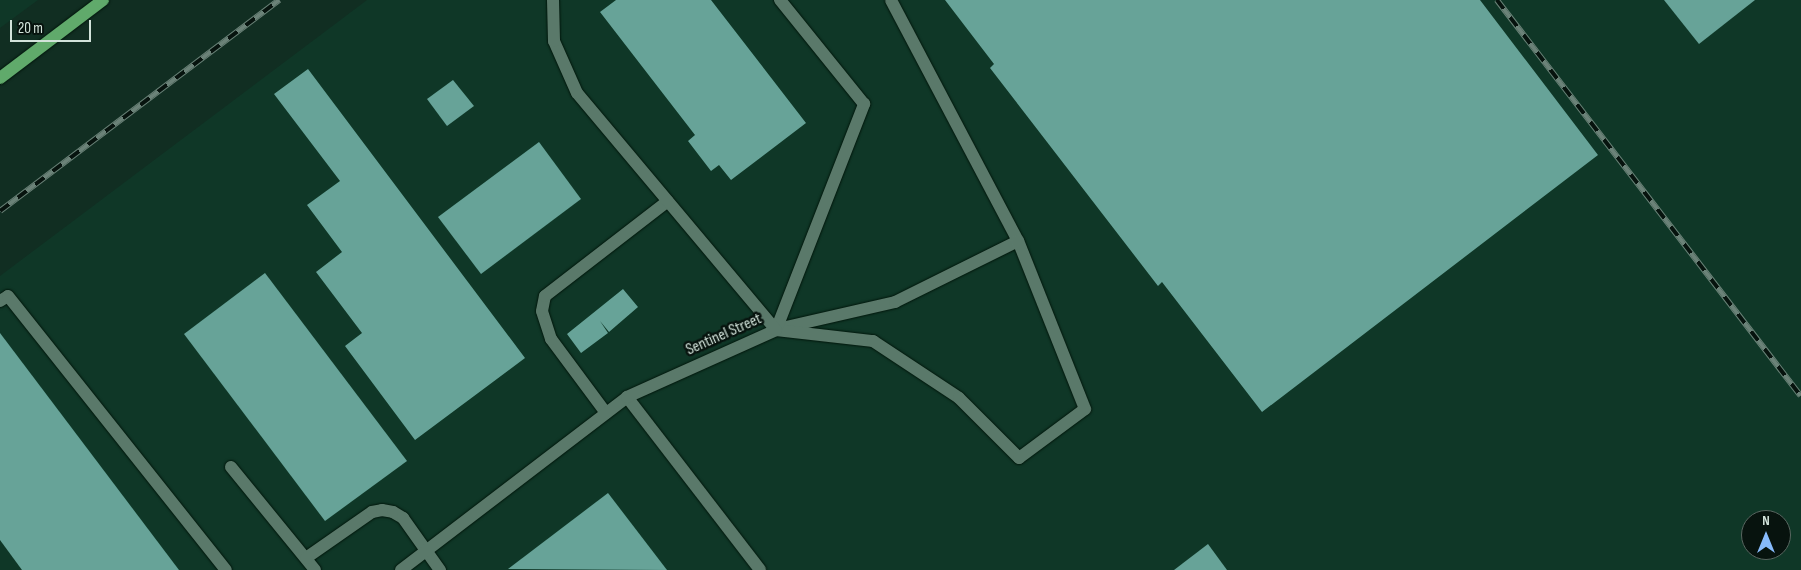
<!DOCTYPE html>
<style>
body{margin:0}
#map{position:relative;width:1801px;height:570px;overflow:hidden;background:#112e22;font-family:"Sofia Sans Condensed",sans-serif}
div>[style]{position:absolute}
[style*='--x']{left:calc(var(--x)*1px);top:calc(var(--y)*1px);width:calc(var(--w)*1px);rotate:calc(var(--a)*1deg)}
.built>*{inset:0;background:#0f3727}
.building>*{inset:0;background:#67a398}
.roads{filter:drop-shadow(0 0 1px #00160b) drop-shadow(0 0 1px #00160b)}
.minor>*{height:12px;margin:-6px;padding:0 6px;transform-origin:6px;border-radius:6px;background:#5a796a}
.major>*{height:12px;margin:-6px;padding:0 6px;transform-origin:6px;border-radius:6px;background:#60aa6b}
.rail>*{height:5.5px;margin-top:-2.75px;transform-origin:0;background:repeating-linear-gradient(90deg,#07130e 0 11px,#6b8278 0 22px);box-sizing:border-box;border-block:1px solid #6b8278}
span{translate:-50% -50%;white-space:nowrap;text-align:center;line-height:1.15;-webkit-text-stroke:5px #07130e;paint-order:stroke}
.street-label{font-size:16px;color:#d2e3da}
.north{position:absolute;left:1741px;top:510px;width:50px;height:50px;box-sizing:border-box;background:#07130e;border:1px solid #586660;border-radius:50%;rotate:0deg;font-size:14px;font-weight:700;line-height:20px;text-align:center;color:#d2e3da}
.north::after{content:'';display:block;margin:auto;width:18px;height:22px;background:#87bbfb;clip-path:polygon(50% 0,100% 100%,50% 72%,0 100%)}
.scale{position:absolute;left:10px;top:20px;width:81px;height:22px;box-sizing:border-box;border:2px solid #d2e3da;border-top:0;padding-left:6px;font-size:15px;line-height:18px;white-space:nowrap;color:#d2e3da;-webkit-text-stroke:4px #07130e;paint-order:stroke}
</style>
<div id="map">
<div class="built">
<div style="clip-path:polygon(0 0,38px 0,0 28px)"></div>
<div style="clip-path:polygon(evenodd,367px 0,1801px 0,1801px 570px,0 570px,0 276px,367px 0,1751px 520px,1781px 520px,1781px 550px,1751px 550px,1751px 520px)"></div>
</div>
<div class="building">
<div style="clip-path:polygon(616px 0,711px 0,806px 123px,731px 180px,719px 165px,711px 171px,688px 141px,695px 135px,600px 12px)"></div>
<div style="clip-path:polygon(945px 0,1480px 0,1598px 155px,1262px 412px,1162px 282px,1158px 286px,990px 68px,994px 64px)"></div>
<div style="clip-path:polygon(1664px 0,1755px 0,1699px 44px)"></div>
<div style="clip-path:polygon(308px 69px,525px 358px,415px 440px,345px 346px,362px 333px,316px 272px,342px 252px,307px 205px,340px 181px,274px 94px)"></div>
<div style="clip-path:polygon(453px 80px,474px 106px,447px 126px,427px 99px)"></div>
<div style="clip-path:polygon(539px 142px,581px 199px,481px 274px,438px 217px)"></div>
<div style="clip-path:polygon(265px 273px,407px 461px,325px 521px,184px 334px)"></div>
<div style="clip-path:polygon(623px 289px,638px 307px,609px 332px,600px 321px,608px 333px,581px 353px,567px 334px)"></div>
<div style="clip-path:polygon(0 333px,179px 570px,22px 570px,0 540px)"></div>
<div style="clip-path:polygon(608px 493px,667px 570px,508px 569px)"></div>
<div style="clip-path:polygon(1208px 544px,1227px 570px,1174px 570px)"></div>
</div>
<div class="roads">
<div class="minor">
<div style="--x:0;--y:301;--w:9;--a:-32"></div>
<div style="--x:8;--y:296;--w:350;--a:51.5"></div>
<div style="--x:786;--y:327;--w:112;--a:-12.9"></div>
<div style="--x:895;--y:302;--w:137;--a:-26.4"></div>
<div style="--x:1018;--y:241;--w:272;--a:-117.8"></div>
<div style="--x:776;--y:330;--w:98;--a:6.5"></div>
<div style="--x:873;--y:341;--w:103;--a:33.5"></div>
<div style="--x:959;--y:398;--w:85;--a:45"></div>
<div style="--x:1019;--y:458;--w:82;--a:-36.6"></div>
<div style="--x:1085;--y:409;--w:181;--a:-111.7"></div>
<div style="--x:776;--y:330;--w:243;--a:-68.7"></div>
<div style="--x:864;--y:104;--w:134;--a:-128.9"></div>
<div style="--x:627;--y:397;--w:218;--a:52.4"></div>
<div style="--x:606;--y:413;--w:92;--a:-126.6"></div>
<div style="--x:551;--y:339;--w:29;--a:-108"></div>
<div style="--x:542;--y:311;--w:15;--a:-79"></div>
<div style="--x:545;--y:296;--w:155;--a:-37.7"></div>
<div style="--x:231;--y:467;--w:133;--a:50.8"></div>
<div style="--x:306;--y:558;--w:80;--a:-34.9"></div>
<div style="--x:372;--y:512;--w:10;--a:-11"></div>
<div style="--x:382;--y:510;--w:11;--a:10"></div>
<div style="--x:393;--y:512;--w:12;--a:31"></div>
<div style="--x:403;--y:518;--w:64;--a:54.6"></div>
<div style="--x:401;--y:570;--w:285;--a:-37.4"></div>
<div style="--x:627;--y:397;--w:163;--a:-24.2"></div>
<div style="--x:776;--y:330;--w:309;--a:-130"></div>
<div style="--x:577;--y:93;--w:57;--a:-113.9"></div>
<div style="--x:554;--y:41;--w:41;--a:-91.4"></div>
</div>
<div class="major">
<div style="--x:0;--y:78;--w:129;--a:-37.1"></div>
</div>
</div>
<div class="rail">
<div style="--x:1497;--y:0;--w:499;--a:52.5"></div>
<div style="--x:0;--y:211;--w:350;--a:-37.1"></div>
</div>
<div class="street-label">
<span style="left:724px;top:335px;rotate:-24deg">Sentinel Street</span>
</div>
<div class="north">N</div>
<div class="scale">20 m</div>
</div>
